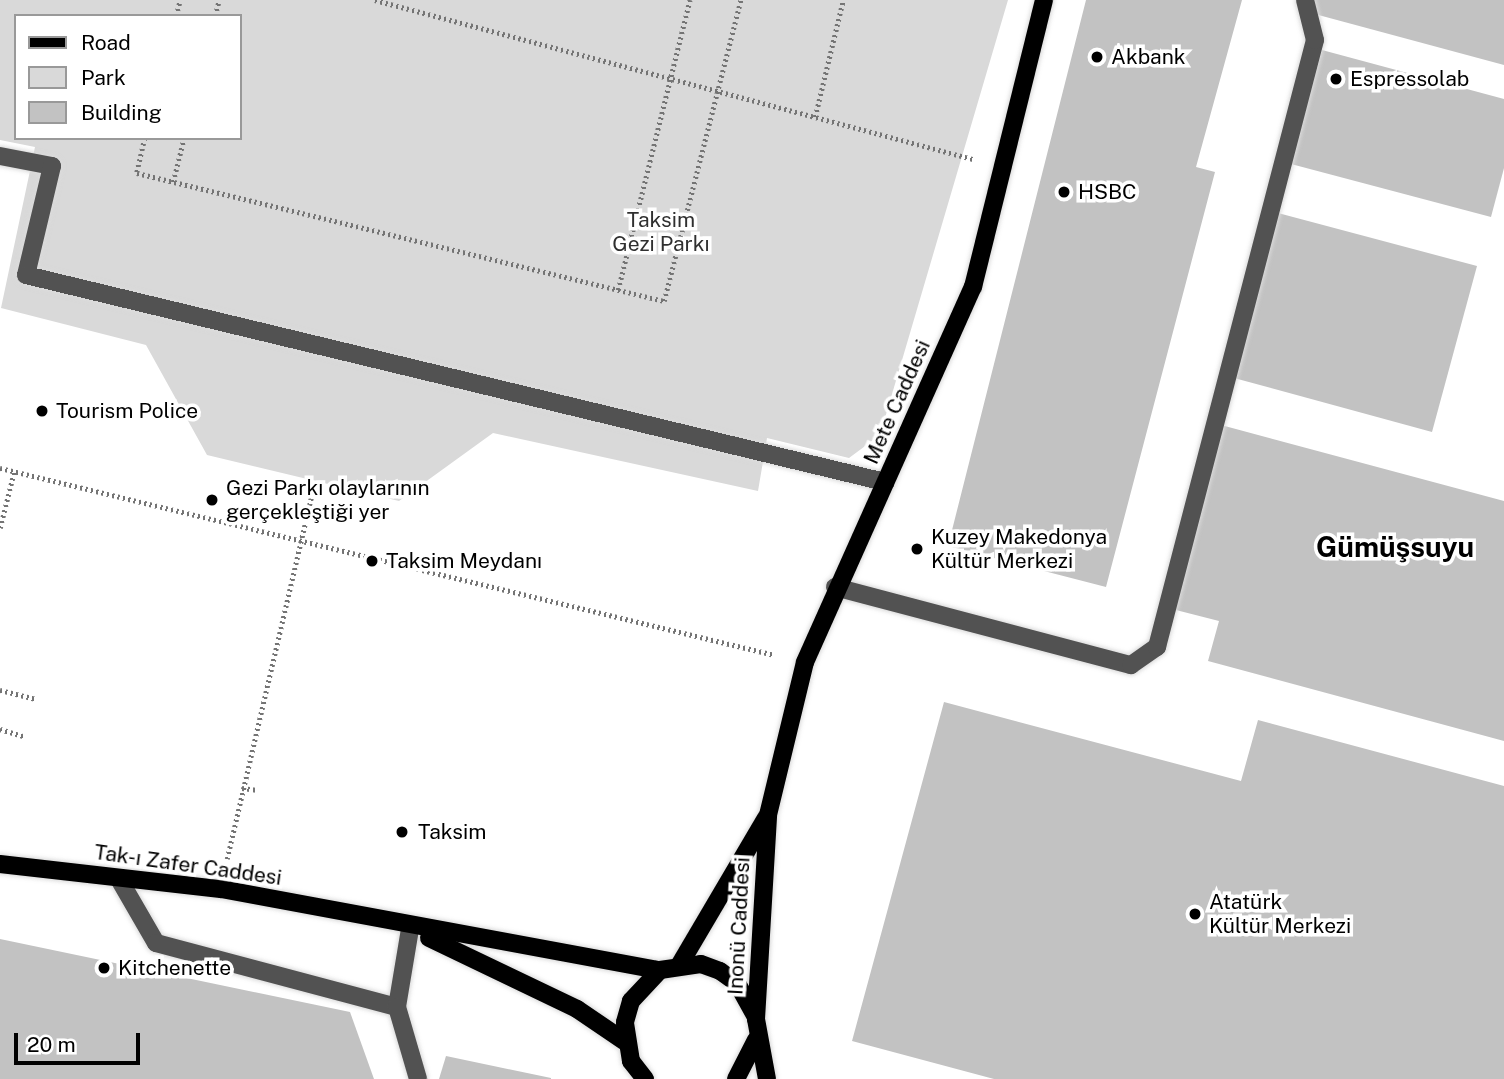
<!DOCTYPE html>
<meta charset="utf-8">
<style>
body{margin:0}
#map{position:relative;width:1504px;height:1079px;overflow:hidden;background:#fff;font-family:"Public Sans",sans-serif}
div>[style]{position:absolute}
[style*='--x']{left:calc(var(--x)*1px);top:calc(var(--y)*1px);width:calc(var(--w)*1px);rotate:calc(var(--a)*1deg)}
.green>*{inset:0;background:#d9d9d9}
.building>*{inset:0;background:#c2c2c2}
.path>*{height:4.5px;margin-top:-2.25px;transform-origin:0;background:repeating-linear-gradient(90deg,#747474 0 2px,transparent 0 5.5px)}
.roads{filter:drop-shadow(0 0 2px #dbdbdb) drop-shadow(0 0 2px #dbdbdb)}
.minor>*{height:18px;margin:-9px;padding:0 9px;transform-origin:9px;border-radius:9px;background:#525252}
.major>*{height:18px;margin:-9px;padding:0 9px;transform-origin:9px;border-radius:9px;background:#000}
.dots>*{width:19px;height:19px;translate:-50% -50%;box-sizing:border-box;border:4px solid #fff;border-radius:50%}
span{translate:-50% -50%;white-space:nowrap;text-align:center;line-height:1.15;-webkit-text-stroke:7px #fff;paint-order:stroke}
.poi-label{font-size:21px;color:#000}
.left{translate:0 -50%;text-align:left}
.park-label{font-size:21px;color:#303030}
.street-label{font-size:21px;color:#000}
.district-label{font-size:28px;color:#000;font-weight:700}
.legend{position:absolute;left:14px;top:14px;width:228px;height:126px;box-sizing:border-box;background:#fff;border:2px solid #999;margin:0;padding:9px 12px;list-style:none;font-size:21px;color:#000}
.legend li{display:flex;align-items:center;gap:14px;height:35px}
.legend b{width:35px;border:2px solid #999}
.scale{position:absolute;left:14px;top:1033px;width:126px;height:32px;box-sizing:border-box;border:4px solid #000;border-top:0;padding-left:9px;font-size:21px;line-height:24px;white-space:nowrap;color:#000;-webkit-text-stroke:5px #fff;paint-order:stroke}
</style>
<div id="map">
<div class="green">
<div style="clip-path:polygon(evenodd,0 0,1008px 0,880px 435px,849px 458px,767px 438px,758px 491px,493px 433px,399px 501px,207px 455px,146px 345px,1px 308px,35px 147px,0 140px,0 0,16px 16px,240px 16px,240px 138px,16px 138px,16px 16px)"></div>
</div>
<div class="building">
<div style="clip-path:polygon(1086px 0,1242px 0,1196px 167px,1215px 172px,1106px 587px,948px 546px)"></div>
<div style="clip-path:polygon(1315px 0,1504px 0,1504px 65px,1311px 13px)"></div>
<div style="clip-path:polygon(1322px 50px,1504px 99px,1504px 168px,1491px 217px,1291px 164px)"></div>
<div style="clip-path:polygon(1278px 213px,1477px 266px,1432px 432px,1234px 378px)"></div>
<div style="clip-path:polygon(1221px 425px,1504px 501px,1504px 741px,1208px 661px,1219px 621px,1172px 609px)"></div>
<div style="clip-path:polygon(944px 702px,1241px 781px,1258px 720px,1504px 786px,1504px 1079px,994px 1079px,852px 1041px)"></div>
<div style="clip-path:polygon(0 939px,350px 1012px,374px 1079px,0 1079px)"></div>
<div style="clip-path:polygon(446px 1056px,551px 1078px,551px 1079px,439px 1079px)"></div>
</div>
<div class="path">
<div style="--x:375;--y:0;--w:619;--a:14.89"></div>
<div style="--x:176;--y:16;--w:16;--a:-76"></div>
<div style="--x:215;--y:16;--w:16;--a:-76"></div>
<div style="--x:815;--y:117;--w:120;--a:-76.5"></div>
<div style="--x:145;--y:138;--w:36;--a:103"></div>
<div style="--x:137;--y:173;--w:542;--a:13.65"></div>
<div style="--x:664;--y:301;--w:311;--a:-75.7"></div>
<div style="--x:173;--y:182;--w:45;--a:-76"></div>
<div style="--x:618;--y:290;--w:299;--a:-76.1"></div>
<div style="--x:0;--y:468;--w:797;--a:13.57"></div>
<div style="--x:0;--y:528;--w:58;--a:-76"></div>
<div style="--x:0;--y:690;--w:36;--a:14"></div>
<div style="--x:0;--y:729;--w:27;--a:17"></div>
<div style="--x:242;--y:788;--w:16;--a:7"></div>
<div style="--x:227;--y:859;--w:387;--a:-76.9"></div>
</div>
<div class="roads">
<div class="minor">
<div style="--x:0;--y:156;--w:53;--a:10.9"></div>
<div style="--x:52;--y:166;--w:112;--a:103.4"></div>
<div style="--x:26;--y:275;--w:884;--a:13.55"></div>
<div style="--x:835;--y:587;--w:306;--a:14.8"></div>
<div style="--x:1131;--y:665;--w:32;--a:-35"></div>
<div style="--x:1157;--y:647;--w:627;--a:-75.41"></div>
<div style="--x:1315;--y:40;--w:41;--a:-104"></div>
<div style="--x:119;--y:879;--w:74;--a:60"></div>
<div style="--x:156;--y:943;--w:249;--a:14.9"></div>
<div style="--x:410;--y:929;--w:79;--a:99.5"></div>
<div style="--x:397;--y:1007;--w:75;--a:73.7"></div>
</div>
<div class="major">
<div style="--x:0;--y:864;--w:222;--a:6.5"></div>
<div style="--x:221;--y:889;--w:446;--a:10.5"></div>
<div style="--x:429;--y:938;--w:164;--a:25.6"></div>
<div style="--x:577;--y:1009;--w:57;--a:34.2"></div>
<div style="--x:680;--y:964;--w:169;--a:-59.5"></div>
<div style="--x:645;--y:1079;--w:23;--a:-128"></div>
<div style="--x:631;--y:1061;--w:39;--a:-99"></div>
<div style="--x:625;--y:1022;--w:22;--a:-74"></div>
<div style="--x:631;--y:1001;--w:42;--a:-46.9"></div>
<div style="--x:660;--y:970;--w:41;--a:-8.3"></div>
<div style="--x:701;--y:964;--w:20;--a:20"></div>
<div style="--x:720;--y:971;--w:21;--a:35"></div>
<div style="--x:737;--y:983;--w:38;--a:61"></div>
<div style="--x:736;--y:1079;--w:44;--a:-62.9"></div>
<div style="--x:767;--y:1079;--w:61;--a:-100.4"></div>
<div style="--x:756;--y:1019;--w:204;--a:-86.6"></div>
<div style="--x:768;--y:815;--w:157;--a:-76.4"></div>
<div style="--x:805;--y:662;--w:411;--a:-65.9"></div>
<div style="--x:973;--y:287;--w:296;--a:-76.1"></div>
</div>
</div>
<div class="dots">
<div style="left:1097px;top:57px;background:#000"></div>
<div style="left:1336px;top:79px;background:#000"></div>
<div style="left:1064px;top:192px;background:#000"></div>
<div style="left:42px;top:411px;background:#000"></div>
<div style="left:212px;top:500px;background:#000"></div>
<div style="left:917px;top:549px;background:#000"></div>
<div style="left:372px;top:561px;background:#000"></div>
<div style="left:402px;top:832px;background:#000"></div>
<div style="left:1195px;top:914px;background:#000"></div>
<div style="left:104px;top:968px;background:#000"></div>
</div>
<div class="poi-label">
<span class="left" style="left:1111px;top:57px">Akbank</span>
<span class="left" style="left:1350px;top:79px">Espressolab</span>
<span class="left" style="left:1078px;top:192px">HSBC</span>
<span class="left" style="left:56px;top:411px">Tourism Police</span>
<span class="left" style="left:226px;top:500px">Gezi Parkı olaylarının<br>gerçekleştiği yer</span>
<span class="left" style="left:931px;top:549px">Kuzey Makedonya<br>Kültür Merkezi</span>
<span class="left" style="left:386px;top:561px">Taksim Meydanı</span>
<span class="left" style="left:418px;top:832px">Taksim</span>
<span class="left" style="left:1209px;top:914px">Atatürk<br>Kültür Merkezi</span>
<span class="left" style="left:118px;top:968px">Kitchenette</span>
</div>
<div class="park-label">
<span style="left:661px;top:232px">Taksim<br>Gezi Parkı</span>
</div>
<div class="street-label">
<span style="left:897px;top:402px;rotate:-66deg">Mete Caddesi</span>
<span style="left:188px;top:865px;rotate:8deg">Tak-ı Zafer Caddesi</span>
<span style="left:739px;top:926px;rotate:-87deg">Inonü Caddesi</span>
</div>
<div class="district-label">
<span style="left:1395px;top:547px">Gümüşsuyu</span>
</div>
<ul class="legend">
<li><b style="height:9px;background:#000"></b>Road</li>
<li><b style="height:19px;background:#d9d9d9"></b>Park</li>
<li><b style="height:19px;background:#c2c2c2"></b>Building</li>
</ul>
<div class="scale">20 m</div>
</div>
